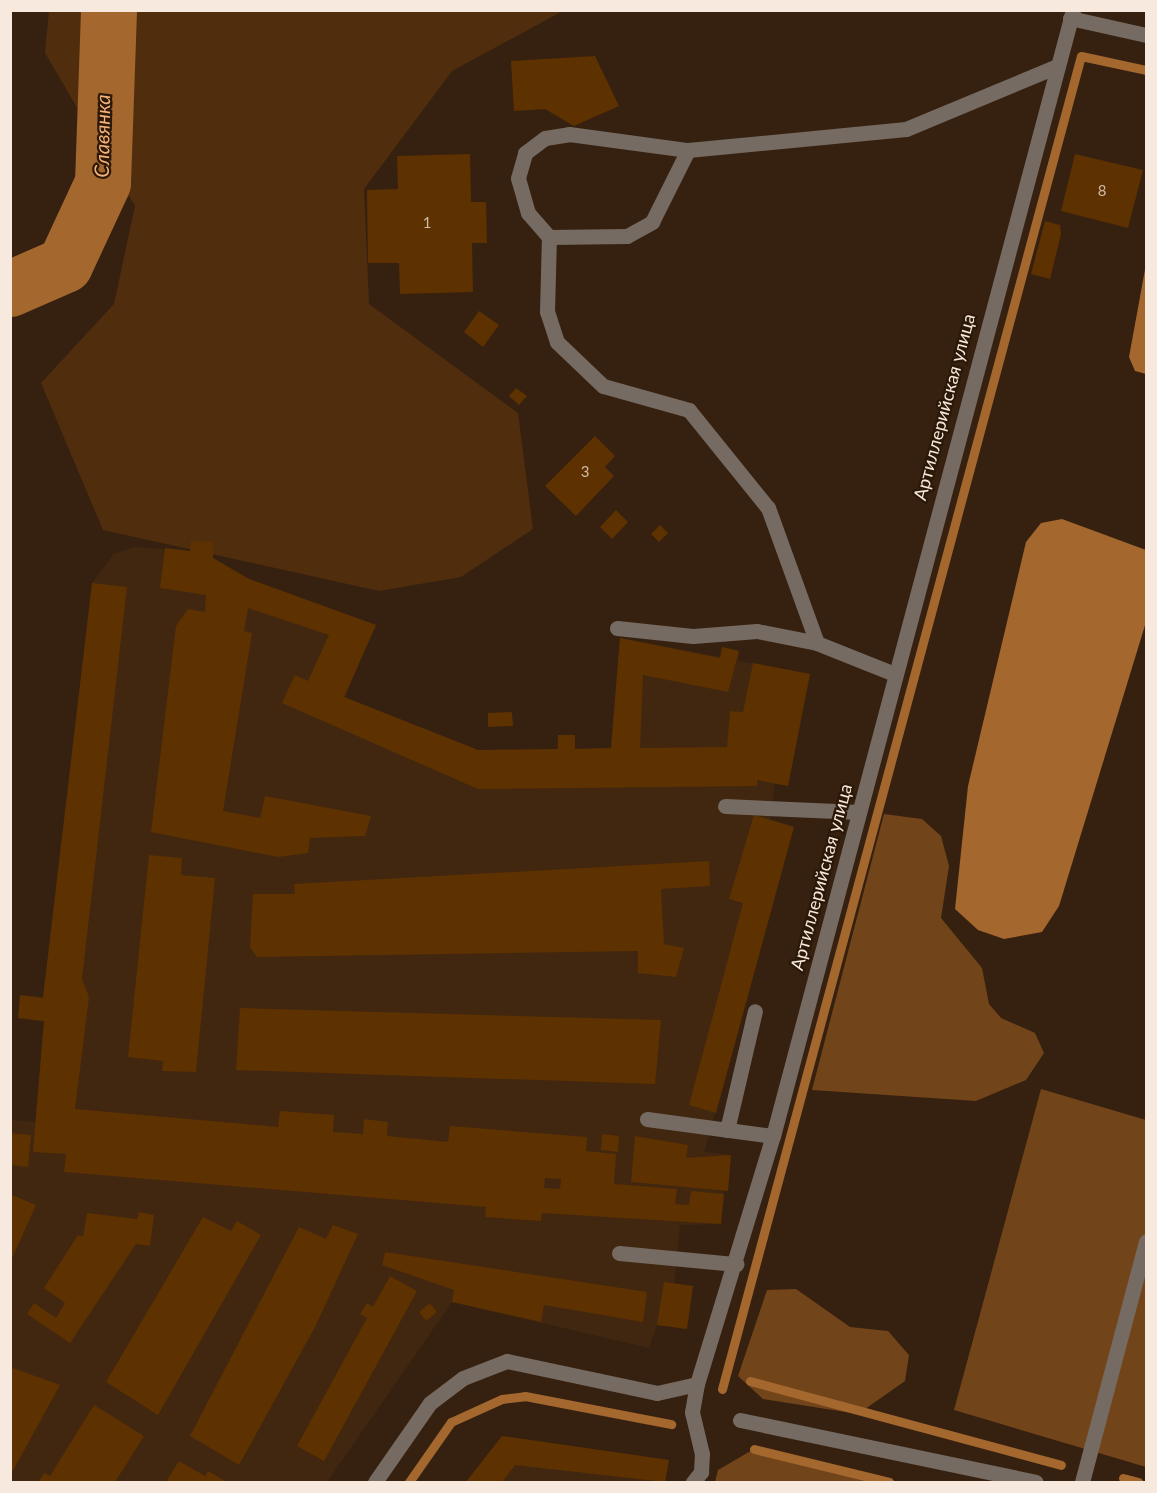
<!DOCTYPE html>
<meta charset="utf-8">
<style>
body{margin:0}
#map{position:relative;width:1157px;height:1493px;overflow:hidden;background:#362110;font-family:Lato,sans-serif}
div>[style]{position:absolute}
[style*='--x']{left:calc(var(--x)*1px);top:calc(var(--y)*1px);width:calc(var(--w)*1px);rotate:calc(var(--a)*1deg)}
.built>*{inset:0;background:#412710}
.green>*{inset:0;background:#502e0d}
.forest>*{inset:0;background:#724419}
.water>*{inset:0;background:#a4672e}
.stream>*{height:9px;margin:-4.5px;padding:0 4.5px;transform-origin:4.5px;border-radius:4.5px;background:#a4672e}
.river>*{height:56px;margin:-28px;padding:0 28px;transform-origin:28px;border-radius:28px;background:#a4672e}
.building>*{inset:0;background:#5d3100}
.minor>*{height:15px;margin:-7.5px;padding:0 7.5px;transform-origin:7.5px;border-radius:7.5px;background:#766b62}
span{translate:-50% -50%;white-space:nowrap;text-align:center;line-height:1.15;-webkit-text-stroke:4.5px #2b1807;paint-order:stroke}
.number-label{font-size:15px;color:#d0bba6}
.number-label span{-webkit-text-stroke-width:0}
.street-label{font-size:18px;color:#f7e9de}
.water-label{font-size:20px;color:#f7b278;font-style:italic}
.frame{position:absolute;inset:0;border:12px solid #f7e9de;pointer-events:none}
</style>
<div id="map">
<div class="built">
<div style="clip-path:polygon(191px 541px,213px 542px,213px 558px,249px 579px,376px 625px,345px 697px,478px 750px,557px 749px,558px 735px,575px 735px,575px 749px,611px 748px,620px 638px,720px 657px,722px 647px,739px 651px,738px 661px,810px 674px,788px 786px,775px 783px,770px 819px,794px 827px,704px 1152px,731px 1155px,728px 1191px,724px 1191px,721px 1224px,680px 1225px,674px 1283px,693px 1286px,687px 1329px,657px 1325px,649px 1348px,452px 1302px,327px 1482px,11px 1482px,10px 1120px,35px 1122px,44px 1022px,18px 1018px,20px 995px,43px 997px,92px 583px,114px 554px,134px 547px,190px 551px)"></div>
<div style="clip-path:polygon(502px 1436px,669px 1460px,665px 1482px,466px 1482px)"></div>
</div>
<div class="green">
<div style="clip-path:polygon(49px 11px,574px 11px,561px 12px,452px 71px,364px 189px,369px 304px,518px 413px,533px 529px,461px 577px,379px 591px,103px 530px,41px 383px,114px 304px,135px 206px,45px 53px)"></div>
</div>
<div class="forest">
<div style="clip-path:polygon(884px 814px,922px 819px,941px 836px,949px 866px,941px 918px,982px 968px,989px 1004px,1001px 1018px,1035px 1033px,1044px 1053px,1026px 1080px,976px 1101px,812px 1090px)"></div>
<div style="clip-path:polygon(1041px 1089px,1146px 1120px,1146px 1467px,954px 1410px)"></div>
<div style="clip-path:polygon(796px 1289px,850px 1327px,888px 1331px,909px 1355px,905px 1381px,858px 1414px,763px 1399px,738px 1376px,767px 1290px)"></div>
<div style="clip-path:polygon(754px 1449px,889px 1482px,715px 1482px,718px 1470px)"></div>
</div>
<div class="water">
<div style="clip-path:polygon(1146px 264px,1146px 374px,1135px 371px,1129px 357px)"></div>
<div style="clip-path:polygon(1062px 519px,1146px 550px,1146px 622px,1059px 906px,1042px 932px,1004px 939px,978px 930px,955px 909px,968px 786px,1026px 542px,1041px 523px)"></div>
</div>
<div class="stream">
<div style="--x:750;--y:1381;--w:322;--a:15.1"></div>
<div style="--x:722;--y:1389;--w:1380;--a:-74.93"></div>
<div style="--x:1081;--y:56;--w:66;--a:12.2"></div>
<div style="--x:754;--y:1449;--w:139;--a:13.7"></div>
<div style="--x:1123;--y:1478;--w:16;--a:15"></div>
<div style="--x:409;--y:1482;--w:73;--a:-55"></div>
<div style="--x:451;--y:1422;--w:56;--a:-24.3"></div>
<div style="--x:502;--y:1399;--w:23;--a:-7"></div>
<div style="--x:525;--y:1396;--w:149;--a:10.9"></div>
</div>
<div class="river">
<div style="--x:10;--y:289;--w:60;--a:-23.6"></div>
<div style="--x:65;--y:265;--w:90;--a:-65.1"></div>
<div style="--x:103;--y:183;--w:173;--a:-88"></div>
</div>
<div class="building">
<div style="clip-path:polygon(595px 56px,619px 106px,574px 126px,545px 109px,514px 111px,511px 61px)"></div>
<div style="clip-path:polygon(470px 154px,471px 202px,486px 202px,487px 243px,472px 243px,473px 292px,400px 294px,399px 263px,368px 263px,367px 190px,398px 189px,397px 156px)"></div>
<div style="clip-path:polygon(1075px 154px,1143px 170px,1128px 228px,1061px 211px)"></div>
<div style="clip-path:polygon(1045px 221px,1060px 225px,1061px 234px,1050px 279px,1031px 274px)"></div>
<div style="clip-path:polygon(479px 311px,499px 325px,483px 347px,464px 332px)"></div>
<div style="clip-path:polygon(516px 388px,527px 396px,519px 405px,509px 396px)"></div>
<div style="clip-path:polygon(595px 436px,615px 456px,605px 467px,614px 476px,576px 516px,545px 486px)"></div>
<div style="clip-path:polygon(616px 510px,628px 522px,612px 539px,600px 527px)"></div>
<div style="clip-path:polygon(660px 525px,668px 533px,659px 542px,651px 534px)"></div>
<div style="clip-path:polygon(191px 541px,213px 542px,213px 558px,249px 579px,376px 625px,344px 697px,478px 750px,558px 749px,558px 735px,575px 735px,575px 749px,611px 748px,620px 638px,720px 658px,722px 647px,739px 651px,728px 692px,643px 675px,640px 748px,727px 747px,730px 711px,743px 712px,753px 663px,810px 674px,788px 786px,757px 780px,757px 786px,478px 789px,282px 703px,295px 675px,308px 681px,329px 635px,248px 608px,244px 631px,252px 633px,223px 811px,260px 818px,265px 796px,371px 816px,365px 836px,310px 838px,308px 853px,278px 857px,151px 832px,176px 626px,188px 609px,205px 612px,206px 595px,160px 588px,165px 548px,190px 551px)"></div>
<div style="clip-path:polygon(evenodd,92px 583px,127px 587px,82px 979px,89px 997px,75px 1109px,278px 1127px,280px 1111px,334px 1115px,333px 1132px,363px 1134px,364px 1119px,388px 1122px,387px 1136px,448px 1142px,450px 1126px,587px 1137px,586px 1151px,616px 1154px,614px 1184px,677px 1189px,675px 1204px,689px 1205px,691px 1191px,724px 1194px,721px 1224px,542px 1213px,541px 1221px,485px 1217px,486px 1207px,64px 1172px,66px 1154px,33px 1152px,44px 1021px,18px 1018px,20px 995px,43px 998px,92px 583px,545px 1178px,561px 1179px,560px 1189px,544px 1188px,545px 1178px)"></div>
<div style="clip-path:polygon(512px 712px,513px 726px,488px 727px,488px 713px)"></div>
<div style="clip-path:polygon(754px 815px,794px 827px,716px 1113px,689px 1105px,743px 903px,729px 899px)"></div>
<div style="clip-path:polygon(149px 855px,182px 858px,181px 875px,215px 878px,196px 1072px,162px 1071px,163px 1061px,128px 1057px)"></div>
<div style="clip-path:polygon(709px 861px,710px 886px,661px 889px,664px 944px,684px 948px,676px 977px,638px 973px,638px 951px,257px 957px,250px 947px,253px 894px,295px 894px,294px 884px)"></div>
<div style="clip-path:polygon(240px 1008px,661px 1020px,655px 1084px,236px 1070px)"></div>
<div style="clip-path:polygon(10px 1133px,31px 1135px,28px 1167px,10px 1165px)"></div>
<div style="clip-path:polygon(602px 1134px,619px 1136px,618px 1152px,601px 1150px)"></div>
<div style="clip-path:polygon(635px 1136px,688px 1145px,686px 1158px,731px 1155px,728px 1191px,631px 1182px)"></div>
<div style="clip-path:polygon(10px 1194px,36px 1205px,10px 1263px)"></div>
<div style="clip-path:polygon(139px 1212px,154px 1215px,150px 1246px,136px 1244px,70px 1343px,27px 1314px,34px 1303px,56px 1318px,65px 1303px,44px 1288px,78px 1235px,83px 1237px,87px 1213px,137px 1219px)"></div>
<div style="clip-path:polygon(203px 1217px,231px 1231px,237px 1221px,261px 1235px,158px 1415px,106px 1382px)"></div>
<div style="clip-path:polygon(333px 1225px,358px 1234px,315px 1327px,239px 1465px,190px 1436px,299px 1227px,326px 1239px)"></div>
<div style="clip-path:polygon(385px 1252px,647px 1292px,643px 1322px,544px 1305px,541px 1322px,452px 1302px,454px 1290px,382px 1265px)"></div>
<div style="clip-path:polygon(390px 1276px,417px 1291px,324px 1461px,297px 1446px,367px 1318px,360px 1314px,367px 1303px,373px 1307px)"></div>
<div style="clip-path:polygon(664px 1282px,693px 1286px,687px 1329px,657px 1325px)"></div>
<div style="clip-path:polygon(430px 1303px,437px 1312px,426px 1321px,419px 1312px)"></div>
<div style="clip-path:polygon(13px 1368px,60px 1385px,10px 1476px,10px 1373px)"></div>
<div style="clip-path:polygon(94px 1405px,144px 1436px,115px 1482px,38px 1482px,44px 1473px,50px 1476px)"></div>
<div style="clip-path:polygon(502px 1436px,669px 1460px,665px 1482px,515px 1465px,502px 1482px,466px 1482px)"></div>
<div style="clip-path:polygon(179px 1461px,205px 1476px,208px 1471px,227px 1482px,166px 1482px)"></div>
</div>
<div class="minor">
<div style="--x:1070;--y:18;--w:78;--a:12.6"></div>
<div style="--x:549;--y:237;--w:78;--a:-0.7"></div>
<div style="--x:627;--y:236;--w:29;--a:-29"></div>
<div style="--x:652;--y:222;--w:80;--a:-63.4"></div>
<div style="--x:617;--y:628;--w:76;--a:6"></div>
<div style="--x:693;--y:636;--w:64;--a:-4.5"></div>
<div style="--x:757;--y:631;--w:61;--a:11.3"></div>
<div style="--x:892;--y:673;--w:81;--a:-158.2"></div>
<div style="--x:817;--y:643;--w:144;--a:-109.9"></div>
<div style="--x:768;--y:508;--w:126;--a:-128.9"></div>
<div style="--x:689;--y:410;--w:89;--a:-164.4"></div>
<div style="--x:603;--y:386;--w:64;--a:-136.3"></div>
<div style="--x:557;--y:342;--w:32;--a:-108"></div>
<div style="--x:547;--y:312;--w:75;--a:-88.5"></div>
<div style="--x:549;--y:237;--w:32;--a:-131"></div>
<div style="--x:528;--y:213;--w:36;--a:-106"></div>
<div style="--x:518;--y:178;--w:26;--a:-74"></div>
<div style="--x:525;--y:153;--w:25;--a:-37"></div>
<div style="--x:545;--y:138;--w:24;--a:-9"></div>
<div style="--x:569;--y:134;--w:120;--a:7.7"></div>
<div style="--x:688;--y:150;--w:219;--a:-5.5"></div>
<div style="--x:906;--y:129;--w:164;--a:-22.6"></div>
<div style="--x:725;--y:806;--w:134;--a:2.6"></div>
<div style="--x:647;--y:1119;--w:127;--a:7.7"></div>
<div style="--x:727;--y:1130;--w:122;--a:-76.8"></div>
<div style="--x:619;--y:1253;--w:118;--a:5.4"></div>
<div style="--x:740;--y:1420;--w:302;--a:11.8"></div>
<div style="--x:375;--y:1482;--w:96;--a:-55.2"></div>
<div style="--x:430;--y:1403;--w:41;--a:-37.1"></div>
<div style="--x:463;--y:1378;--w:47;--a:-21.1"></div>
<div style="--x:507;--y:1361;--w:153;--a:12"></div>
<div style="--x:657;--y:1393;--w:41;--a:-12.7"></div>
<div style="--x:697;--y:1384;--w:259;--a:-73"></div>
<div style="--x:773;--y:1136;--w:1165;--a:-75.08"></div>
<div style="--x:693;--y:1482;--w:13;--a:-51"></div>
<div style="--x:701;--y:1472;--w:18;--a:-87"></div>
<div style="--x:702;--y:1454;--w:43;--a:-103.4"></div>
<div style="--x:692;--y:1412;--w:28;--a:-80"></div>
<div style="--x:1082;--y:1482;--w:249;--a:-75.1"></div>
</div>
<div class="number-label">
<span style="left:1102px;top:191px">8</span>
<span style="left:427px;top:223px">1</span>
<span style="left:585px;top:472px">3</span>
</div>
<div class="street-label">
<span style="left:944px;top:407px;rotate:-75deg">Артиллерийская улица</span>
<span style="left:821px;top:877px;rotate:-75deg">Артиллерийская улица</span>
</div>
<div class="water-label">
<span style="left:102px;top:136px;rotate:-89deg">Славянка</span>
</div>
<div class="frame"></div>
</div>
